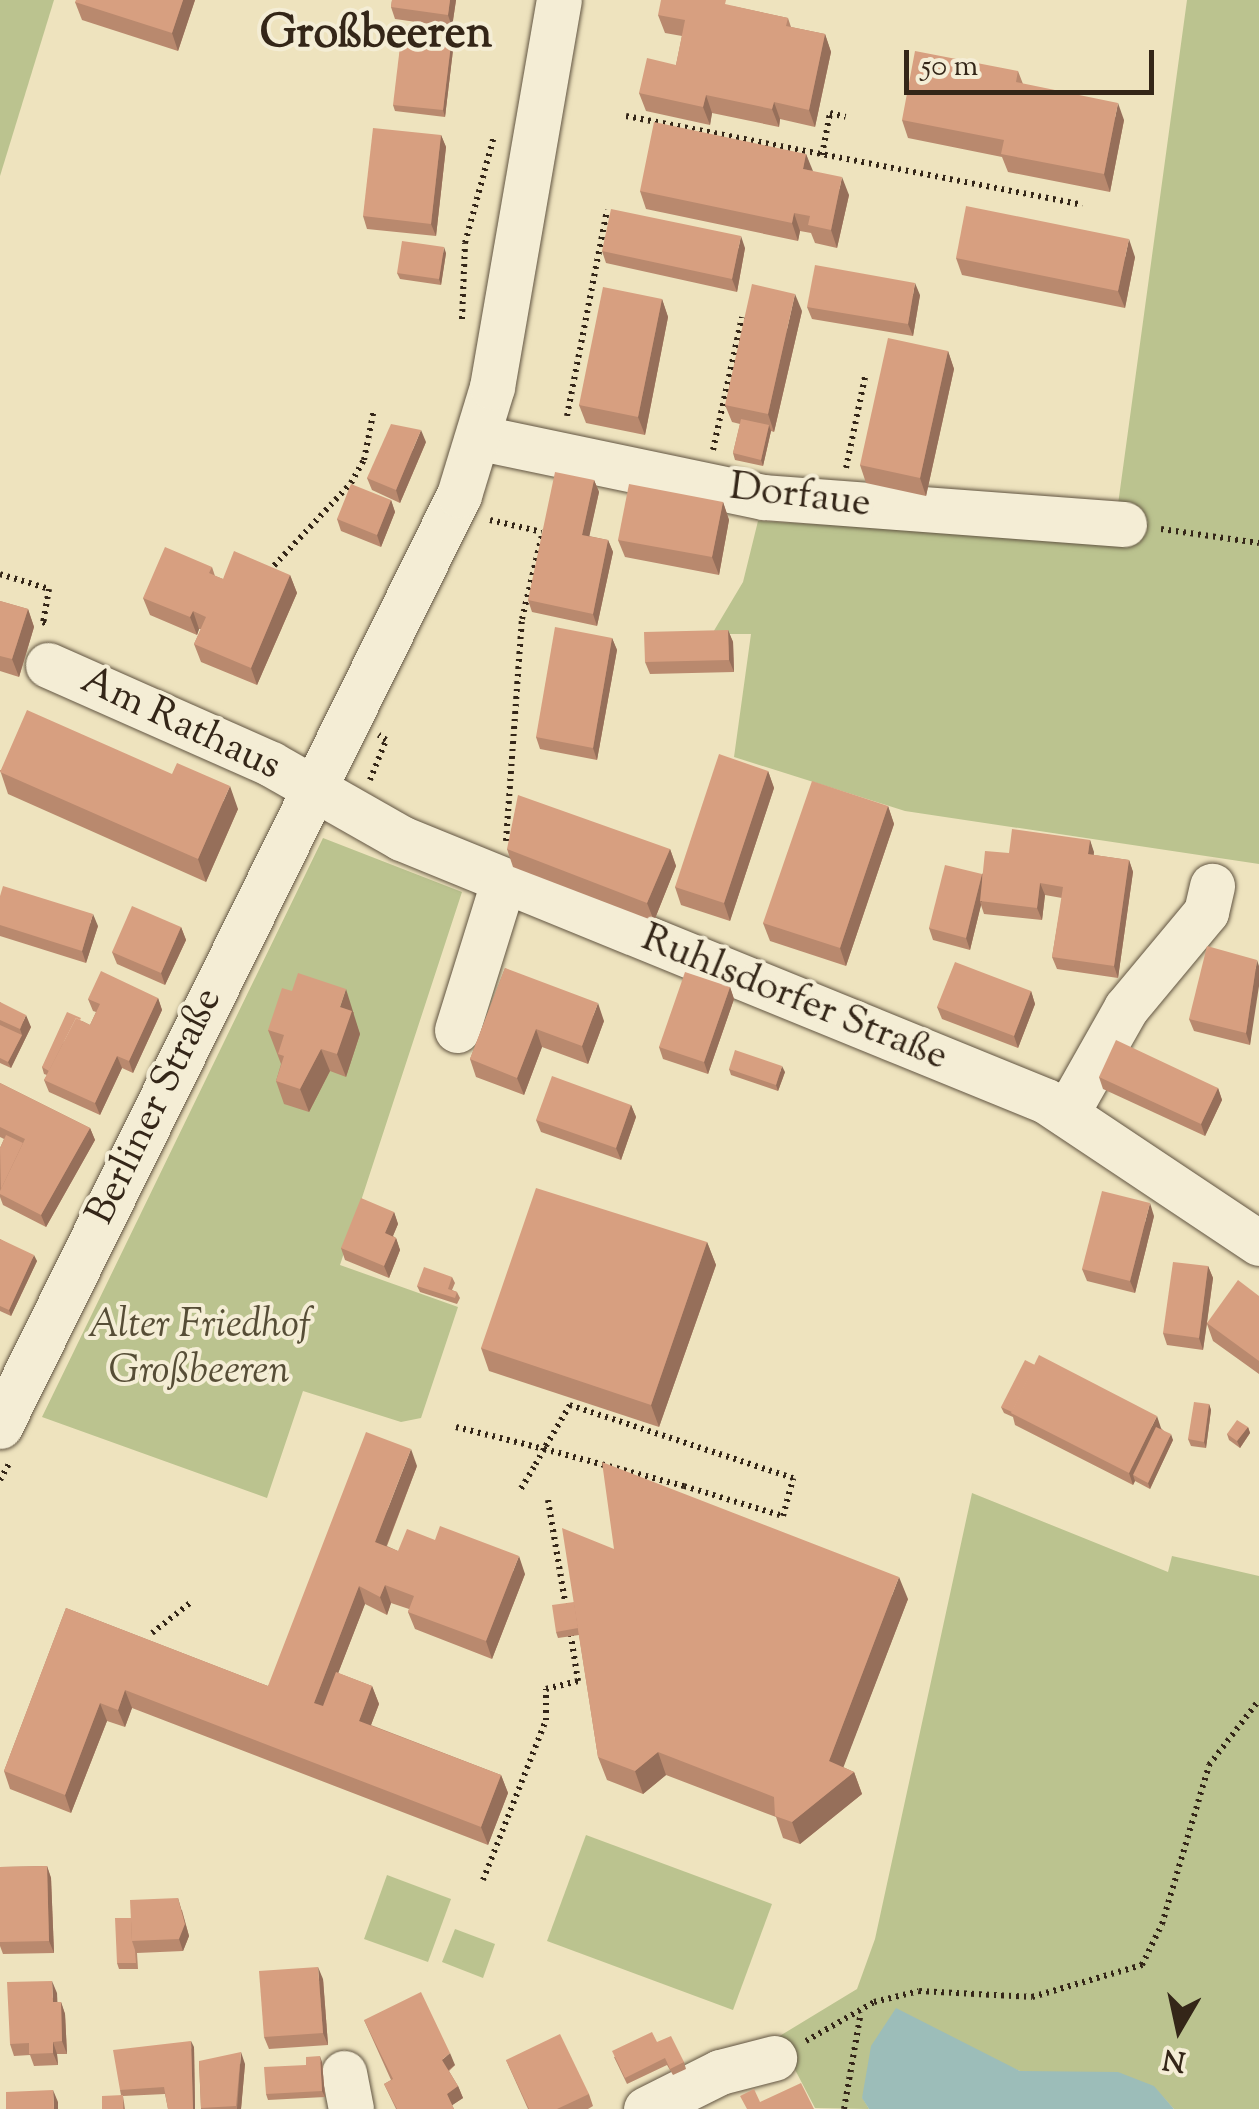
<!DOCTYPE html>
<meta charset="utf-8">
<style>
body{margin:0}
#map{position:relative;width:1259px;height:2109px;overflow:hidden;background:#eee3be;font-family:"Sorts Mill Goudy",serif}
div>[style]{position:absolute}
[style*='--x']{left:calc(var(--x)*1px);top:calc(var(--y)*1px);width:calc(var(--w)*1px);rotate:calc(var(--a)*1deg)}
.green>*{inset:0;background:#bbc38f}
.water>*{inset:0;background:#9cbdb9}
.path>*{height:6px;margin-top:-3px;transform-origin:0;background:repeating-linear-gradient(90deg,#342618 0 2.5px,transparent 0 7.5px)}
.roads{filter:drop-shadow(0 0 2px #625542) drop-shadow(0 0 2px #625542)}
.minor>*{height:45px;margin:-22.5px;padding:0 22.5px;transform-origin:22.5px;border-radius:22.5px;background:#f4edd5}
.wall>*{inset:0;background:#b9896e}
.shaded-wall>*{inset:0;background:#966f5a}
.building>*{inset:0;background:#d79f80}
span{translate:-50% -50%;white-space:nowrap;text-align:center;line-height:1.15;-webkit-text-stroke:8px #f4edd5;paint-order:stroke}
.street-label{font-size:40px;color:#342618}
.park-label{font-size:40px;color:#564d36;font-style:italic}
.quarter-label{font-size:45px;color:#342618;font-weight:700}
.north{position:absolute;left:1129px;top:1979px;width:100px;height:100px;-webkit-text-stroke:8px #f4edd5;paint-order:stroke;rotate:189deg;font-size:28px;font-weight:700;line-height:40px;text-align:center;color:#342618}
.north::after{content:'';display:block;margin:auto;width:35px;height:45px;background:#342618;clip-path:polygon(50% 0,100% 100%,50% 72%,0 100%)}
.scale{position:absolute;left:904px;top:50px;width:250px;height:45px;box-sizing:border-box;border:5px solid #342618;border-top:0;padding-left:12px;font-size:30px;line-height:35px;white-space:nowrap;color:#342618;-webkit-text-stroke:8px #f4edd5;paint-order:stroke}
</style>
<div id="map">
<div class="green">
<div style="clip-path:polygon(0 0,54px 0,0 176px)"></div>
<div style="clip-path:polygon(1187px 0,1259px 0,1259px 864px,905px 811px,734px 757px,751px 634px,712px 634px,743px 582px,758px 521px,1113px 541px)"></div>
<div style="clip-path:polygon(323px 838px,462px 892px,340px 1265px,458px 1307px,421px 1418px,401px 1422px,303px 1391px,267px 1498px,42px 1417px)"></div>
<div style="clip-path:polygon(972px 1493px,1168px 1572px,1172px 1556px,1259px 1576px,1259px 2109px,1174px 2109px,1153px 2086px,1020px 2071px,970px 2051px,862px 2097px,869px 2109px,815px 2108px,778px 2037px,857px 1989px,875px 1939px)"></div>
<div style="clip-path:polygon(586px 1835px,772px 1904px,733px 2010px,547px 1941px)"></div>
<div style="clip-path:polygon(387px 1875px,451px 1899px,428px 1962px,364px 1939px)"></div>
<div style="clip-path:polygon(455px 1929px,495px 1944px,483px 1978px,442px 1962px)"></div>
</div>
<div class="water">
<div style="clip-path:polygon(896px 2008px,1020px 2071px,1118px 2072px,1154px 2086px,1174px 2109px,869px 2109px,862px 2098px,871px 2046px)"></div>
</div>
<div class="path">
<div style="--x:626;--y:116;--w:465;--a:11"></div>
<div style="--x:822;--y:155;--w:43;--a:-79.2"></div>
<div style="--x:830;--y:113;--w:16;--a:14"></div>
<div style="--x:462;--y:319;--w:76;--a:-87.7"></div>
<div style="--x:465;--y:243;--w:111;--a:-74.8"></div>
<div style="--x:567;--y:416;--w:210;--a:-79"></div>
<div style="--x:713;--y:450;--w:136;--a:-77.7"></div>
<div style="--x:846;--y:468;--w:93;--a:-78.2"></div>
<div style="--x:490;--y:520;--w:53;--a:13"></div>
<div style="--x:1161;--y:529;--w:99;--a:8.1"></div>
<div style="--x:269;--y:571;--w:120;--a:-47"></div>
<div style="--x:351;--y:483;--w:26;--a:-61"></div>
<div style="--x:364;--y:460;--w:52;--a:-78.9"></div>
<div style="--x:0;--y:574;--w:51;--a:17"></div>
<div style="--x:49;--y:589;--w:34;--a:100"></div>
<div style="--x:43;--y:622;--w:7;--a:27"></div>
<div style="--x:370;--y:780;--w:43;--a:-68.2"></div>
<div style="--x:386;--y:740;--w:9;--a:-144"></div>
<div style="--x:506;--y:841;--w:223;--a:-85.9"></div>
<div style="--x:522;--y:619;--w:90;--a:-76.6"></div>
<div style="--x:456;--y:1427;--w:91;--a:14"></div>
<div style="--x:544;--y:1449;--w:145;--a:14.8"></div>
<div style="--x:684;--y:1486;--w:103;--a:16.9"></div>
<div style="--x:783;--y:1516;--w:39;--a:-75"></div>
<div style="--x:793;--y:1478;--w:235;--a:-161.9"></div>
<div style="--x:570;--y:1405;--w:51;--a:120.6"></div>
<div style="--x:544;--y:1449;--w:21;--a:119"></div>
<div style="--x:534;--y:1467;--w:27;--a:121"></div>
<div style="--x:0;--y:1480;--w:18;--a:-61"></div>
<div style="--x:548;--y:1500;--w:109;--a:80.5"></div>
<div style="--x:152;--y:1633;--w:48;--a:-38.3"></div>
<div style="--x:483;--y:1880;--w:172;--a:-68.5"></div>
<div style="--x:546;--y:1720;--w:31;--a:-90"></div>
<div style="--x:546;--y:1689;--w:33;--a:-14"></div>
<div style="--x:578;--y:1681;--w:52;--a:-98.9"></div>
<div style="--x:806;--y:2041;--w:78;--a:-29.8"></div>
<div style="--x:874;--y:2002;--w:46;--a:-13.7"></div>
<div style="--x:919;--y:1991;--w:113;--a:3"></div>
<div style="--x:1032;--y:1997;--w:115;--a:-16.2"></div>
<div style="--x:1142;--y:1965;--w:46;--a:-64"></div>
<div style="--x:1162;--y:1924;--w:166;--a:-73.5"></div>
<div style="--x:1209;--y:1765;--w:82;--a:-52.4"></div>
<div style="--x:844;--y:2109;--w:98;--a:-80.1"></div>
</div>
<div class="roads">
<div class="minor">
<div style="--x:481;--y:438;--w:289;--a:11.8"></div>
<div style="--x:764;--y:497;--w:361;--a:4.3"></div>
<div style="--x:48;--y:665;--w:244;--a:23.9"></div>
<div style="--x:271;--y:764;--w:150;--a:29.6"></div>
<div style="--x:401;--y:838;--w:697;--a:22.18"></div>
<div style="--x:1046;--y:1101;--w:256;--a:33.7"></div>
<div style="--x:457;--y:1030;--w:155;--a:-72.7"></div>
<div style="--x:1066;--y:1114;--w:122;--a:-60.5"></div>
<div style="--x:1126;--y:1008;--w:125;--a:-50.2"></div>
<div style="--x:1206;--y:912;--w:27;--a:-77"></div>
<div style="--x:0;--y:1426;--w:1038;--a:-63.76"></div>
<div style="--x:459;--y:495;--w:113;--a:-73"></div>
<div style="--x:492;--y:387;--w:393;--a:-80.2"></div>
<div style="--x:344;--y:2073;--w:37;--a:79"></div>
<div style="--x:646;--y:2109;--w:83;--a:-26.6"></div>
<div style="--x:720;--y:2072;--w:56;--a:-14.5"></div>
</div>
</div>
<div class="wall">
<div style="clip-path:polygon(195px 0,178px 51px,82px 20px,75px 2px)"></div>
<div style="clip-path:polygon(392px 0,456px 0,452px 27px,395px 19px,391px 7px)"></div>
<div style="clip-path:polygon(732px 6px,788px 18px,791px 27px,825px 34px,831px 52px,815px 127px,780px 119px,779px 127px,712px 113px,710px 125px,646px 111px,639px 93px,676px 65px,682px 36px,665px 33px,658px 15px)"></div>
<div style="clip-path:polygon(451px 44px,453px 50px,445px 117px,395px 111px,393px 105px)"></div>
<div style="clip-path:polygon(1018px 71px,1023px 84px,1124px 120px,1110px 192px,1008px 172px,1002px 157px,908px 138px,902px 120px)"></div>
<div style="clip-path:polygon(441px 135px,446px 147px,436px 236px,367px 229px,363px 216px)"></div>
<div style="clip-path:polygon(806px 154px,812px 171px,849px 195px,837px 248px,815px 243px,811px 233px,800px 231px,798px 241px,646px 209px,640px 191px)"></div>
<div style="clip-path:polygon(745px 248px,737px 292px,606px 263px,602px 251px)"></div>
<div style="clip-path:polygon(446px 253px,441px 285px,400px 279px,397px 273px)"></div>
<div style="clip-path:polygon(1135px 257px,1125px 308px,962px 275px,956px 258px)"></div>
<div style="clip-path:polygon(920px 295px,913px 336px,812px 319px,807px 307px)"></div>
<div style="clip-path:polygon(662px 299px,668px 317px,645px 435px,586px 423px,579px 405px)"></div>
<div style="clip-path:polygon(802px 311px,774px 432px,771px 431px,763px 466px,735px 460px,733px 453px,740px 424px,732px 422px,725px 405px)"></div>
<div style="clip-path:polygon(948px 351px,954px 369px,926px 496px,866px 483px,860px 465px)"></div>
<div style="clip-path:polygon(426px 442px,400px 503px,372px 490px,367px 478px)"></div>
<div style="clip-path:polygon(594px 480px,599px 492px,589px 536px,608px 540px,613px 552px,597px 626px,532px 612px,528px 600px)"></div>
<div style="clip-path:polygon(391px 500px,395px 512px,381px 547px,341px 531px,337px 519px)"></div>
<div style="clip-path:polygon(723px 502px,729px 520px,719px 575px,625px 557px,618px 540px)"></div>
<div style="clip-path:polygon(212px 567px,215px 576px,223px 579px,290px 575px,297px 593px,257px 685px,201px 662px,194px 644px,201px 629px,199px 629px,197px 635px,150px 615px,143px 598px)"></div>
<div style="clip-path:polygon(0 601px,28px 609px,34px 627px,19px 677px,0 671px)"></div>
<div style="clip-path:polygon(728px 630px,733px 642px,734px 672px,650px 674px,645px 662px)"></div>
<div style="clip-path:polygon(612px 638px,617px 650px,597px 760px,540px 749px,536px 737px)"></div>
<div style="clip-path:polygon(0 770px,172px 774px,238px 809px,206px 882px,8px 794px)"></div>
<div style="clip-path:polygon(768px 771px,774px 788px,730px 921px,681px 905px,675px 887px)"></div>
<div style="clip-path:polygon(888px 806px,894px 824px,846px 966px,770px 941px,763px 923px)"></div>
<div style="clip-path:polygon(1090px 840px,1094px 855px,1129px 860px,1133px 872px,1118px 978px,1057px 969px,1052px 957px,1062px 898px,1045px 895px,1042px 920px,984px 914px,981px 905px,970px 950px,933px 940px,929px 928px,982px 874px,1009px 853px)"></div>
<div style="clip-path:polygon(507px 849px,670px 849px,676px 866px,654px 921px,513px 867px)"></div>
<div style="clip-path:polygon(0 896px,98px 926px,86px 963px,0 936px)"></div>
<div style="clip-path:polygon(181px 927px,186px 940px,165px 985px,117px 964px,112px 952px)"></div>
<div style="clip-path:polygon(1259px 966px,1250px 1045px,1194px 1031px,1189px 1019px)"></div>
<div style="clip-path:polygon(505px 968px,604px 1021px,588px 1064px,542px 1047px,524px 1095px,476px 1077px,470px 1059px)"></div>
<div style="clip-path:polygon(730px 987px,734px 999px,708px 1074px,663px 1059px,659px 1047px)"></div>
<div style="clip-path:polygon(1031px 991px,1035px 1004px,1018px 1048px,942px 1019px,937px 1007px)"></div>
<div style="clip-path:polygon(158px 998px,162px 1010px,133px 1073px,122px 1068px,100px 1115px,49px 1092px,44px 1080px,47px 1075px,44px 1074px,42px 1067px,82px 1021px,90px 1025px,96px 1012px,93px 1011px,88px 999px)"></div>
<div style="clip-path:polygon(0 1002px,31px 1027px,11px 1068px,0 1063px)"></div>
<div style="clip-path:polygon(354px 1012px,353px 1015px,360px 1034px,346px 1077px,330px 1071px,309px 1112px,284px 1104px,276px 1081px,281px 1064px,268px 1030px)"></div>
<div style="clip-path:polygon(729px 1069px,785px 1072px,778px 1091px,731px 1075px)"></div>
<div style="clip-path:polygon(1099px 1077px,1218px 1088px,1222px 1100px,1205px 1136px,1103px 1089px)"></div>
<div style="clip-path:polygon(0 1083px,90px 1128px,95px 1140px,46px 1227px,3px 1205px,0 1197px,0 1148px,4px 1139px,0 1137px)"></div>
<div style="clip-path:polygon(631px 1105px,636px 1117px,621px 1160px,541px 1132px,536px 1120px)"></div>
<div style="clip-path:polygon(394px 1212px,398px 1224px,393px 1236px,396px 1238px,400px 1250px,389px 1278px,345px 1260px,341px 1248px)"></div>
<div style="clip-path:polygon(1154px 1216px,1135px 1293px,1087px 1281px,1082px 1269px)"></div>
<div style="clip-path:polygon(0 1239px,37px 1261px,11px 1316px,0 1311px)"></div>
<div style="clip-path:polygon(707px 1242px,716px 1265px,659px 1427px,489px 1371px,481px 1348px)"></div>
<div style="clip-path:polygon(1208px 1266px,1213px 1278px,1207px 1323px,1259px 1296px,1259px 1374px,1213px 1341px,1207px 1324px,1203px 1350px,1167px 1345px,1163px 1333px)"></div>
<div style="clip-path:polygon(452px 1277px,455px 1283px,452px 1290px,457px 1292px,460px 1298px,457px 1304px,420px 1292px,417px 1286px)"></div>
<div style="clip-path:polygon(1209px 1404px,1211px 1410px,1206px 1448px,1191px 1446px,1188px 1439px)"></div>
<div style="clip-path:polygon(1001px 1407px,1161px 1428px,1173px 1440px,1150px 1489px,1135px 1481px,1133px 1485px,1015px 1425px,1013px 1417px,1004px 1413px)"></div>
<div style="clip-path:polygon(1248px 1427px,1250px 1433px,1240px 1448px,1229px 1440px,1227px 1434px)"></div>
<div style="clip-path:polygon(417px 1466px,387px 1546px,398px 1551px,525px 1574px,492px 1659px,415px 1629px,408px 1612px,409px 1609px,391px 1603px,387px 1615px,365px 1604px,338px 1673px,372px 1686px,379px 1704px,371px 1725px,501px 1775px,508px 1793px,488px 1845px,132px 1708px,125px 1727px,107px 1721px,71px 1813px,10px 1789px,4px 1771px,66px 1608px,268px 1686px)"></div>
<div style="clip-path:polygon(614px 1549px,908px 1599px,843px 1767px,854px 1772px,862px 1794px,800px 1844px,783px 1838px,776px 1817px,666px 1775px,643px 1794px,607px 1780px,598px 1757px,579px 1635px,558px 1638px,556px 1632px,574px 1602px)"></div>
<div style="clip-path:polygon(47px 1866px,51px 1878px,54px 1953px,3px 1954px,0 1946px,0 1867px)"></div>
<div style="clip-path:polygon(182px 1910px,189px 1936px,183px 1951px,137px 1953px,138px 1969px,119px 1969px,117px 1963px,131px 1918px)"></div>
<div style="clip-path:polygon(323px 1979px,328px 2045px,269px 2049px,264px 2037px)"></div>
<div style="clip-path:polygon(57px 1993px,57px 2002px,61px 2002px,65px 2014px,67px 2054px,57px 2054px,58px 2065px,34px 2066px,30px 2055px,14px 2056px,10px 2044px)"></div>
<div style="clip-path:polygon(364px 2020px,455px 2065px,449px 2071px,458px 2086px,463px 2098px,452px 2105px,454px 2109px,396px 2109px,384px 2084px,391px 2080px)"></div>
<div style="clip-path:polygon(657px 2042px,684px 2062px,686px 2069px,673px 2075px,667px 2065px,627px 2084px,614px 2057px)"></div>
<div style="clip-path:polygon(194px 2047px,195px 2109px,168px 2109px,165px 2094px,123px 2096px,125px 2109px,102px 2109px,121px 2095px,120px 2090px)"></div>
<div style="clip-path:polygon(506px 2060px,589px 2094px,593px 2106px,588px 2109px,528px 2109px)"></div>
<div style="clip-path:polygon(199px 2061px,245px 2064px,241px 2109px,201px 2109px)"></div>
<div style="clip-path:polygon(322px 2062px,325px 2097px,268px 2100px,266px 2094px,306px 2065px)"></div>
</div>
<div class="shaded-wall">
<div style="clip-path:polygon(183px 0,195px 0,178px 51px,172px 33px)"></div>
<div style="clip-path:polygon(450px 0,456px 0,452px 27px,448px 15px)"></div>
<div style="clip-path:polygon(825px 34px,831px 52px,815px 127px,809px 110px)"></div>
<div style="clip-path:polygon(451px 44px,453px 50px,445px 117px,443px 110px)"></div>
<div style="clip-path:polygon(706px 95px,712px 113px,710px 125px,703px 107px)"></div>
<div style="clip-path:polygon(774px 102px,780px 119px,779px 127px,772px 109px)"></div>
<div style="clip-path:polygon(1118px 103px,1124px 120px,1110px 192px,1104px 174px)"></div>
<div style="clip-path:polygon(441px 135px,446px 147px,436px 236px,431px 224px)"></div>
<div style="clip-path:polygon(806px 154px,813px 171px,803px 169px)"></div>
<div style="clip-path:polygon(842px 177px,849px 195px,837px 248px,831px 230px)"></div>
<div style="clip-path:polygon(794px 213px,800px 231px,798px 241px,792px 223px)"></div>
<div style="clip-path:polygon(741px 236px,745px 248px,737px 292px,732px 279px)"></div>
<div style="clip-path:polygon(1129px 239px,1135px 257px,1125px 308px,1118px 291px)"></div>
<div style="clip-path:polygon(444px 247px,446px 253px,441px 285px,439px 279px)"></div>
<div style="clip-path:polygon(915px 283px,920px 295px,913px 336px,908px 324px)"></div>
<div style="clip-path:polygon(795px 294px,802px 311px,774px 432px,768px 414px)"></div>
<div style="clip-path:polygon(662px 299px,668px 317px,645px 435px,638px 417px)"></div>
<div style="clip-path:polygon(948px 351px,954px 369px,926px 496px,920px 478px)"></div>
<div style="clip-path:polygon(769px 425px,771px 431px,763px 466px,761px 460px)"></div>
<div style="clip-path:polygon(421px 430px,426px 442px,400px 503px,396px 490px)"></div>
<div style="clip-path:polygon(594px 480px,599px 492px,587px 547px,582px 535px)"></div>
<div style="clip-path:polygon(391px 500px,395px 512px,381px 547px,377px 535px)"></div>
<div style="clip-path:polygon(723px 502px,729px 520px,719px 575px,712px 557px)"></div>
<div style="clip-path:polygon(608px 540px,613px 552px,597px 626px,593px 614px)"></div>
<div style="clip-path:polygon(290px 575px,297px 593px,257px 685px,251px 668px)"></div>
<div style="clip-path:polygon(28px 609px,34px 627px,19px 677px,12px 659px)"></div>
<div style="clip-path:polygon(193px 611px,199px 629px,197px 635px,190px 617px)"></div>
<div style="clip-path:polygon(728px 630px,733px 642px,734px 672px,729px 660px)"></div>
<div style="clip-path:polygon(612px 638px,617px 650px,597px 760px,593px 748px)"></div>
<div style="clip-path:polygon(768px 771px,774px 788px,730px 921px,724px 903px)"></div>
<div style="clip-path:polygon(230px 786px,238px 809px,206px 882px,198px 859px)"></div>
<div style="clip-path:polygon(888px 806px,894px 824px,846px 966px,840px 948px)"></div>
<div style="clip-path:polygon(1090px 840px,1094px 852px,1092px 866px,1088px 854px)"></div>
<div style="clip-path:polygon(670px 849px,676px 866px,654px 921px,647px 903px)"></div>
<div style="clip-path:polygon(1129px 860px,1133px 872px,1118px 978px,1114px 966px)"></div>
<div style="clip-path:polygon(982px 874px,982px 902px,980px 901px,981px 905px,970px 950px,966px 938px)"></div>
<div style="clip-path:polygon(1040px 883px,1045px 895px,1042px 920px,1037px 908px)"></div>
<div style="clip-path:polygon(93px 914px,98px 926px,86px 963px,82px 951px)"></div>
<div style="clip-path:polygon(181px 927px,186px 940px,165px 985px,161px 973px)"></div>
<div style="clip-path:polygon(1257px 960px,1259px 966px,1259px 986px,1250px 1045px,1246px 1033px)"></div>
<div style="clip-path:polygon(730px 987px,734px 999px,708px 1074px,704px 1062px)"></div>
<div style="clip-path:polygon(346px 989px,360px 1034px,346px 1077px,337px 1054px,340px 1007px)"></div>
<div style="clip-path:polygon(1031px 991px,1035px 1004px,1018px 1048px,1014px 1036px)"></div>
<div style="clip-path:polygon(158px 998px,162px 1010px,133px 1073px,129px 1061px)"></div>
<div style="clip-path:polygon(598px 1003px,604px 1021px,588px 1064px,582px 1046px)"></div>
<div style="clip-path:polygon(26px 1015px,31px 1027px,11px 1068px,8px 1062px,22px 1035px,20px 1029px)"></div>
<div style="clip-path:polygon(536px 1029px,542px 1047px,524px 1095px,517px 1078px)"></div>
<div style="clip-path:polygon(321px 1049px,330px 1071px,309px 1112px,300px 1089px)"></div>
<div style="clip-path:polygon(117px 1056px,122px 1068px,100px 1115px,95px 1103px)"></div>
<div style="clip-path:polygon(782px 1066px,785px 1072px,778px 1091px,776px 1085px)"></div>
<div style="clip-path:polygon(1218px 1088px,1222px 1100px,1205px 1136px,1201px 1124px)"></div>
<div style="clip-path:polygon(631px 1105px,636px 1117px,621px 1160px,616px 1148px)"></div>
<div style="clip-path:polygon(90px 1128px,95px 1140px,46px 1227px,41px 1215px)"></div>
<div style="clip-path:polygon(1150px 1203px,1154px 1216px,1135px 1293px,1130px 1281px)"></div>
<div style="clip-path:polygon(394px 1212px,398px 1224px,389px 1245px,385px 1233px)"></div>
<div style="clip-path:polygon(396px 1238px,400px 1250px,389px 1278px,384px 1266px)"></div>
<div style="clip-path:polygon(707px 1242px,716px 1265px,659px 1427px,651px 1405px)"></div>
<div style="clip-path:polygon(34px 1255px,37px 1261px,11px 1316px,9px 1310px)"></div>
<div style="clip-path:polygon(1208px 1266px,1213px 1278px,1203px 1350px,1199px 1338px)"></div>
<div style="clip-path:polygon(1209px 1404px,1211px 1410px,1206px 1448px,1204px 1442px)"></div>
<div style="clip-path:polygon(1157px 1416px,1161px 1428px,1137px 1477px,1133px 1475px,1135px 1481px,1133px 1485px,1129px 1473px)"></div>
<div style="clip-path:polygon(1248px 1427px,1250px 1433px,1240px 1448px,1237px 1441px)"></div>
<div style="clip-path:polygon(1171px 1434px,1173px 1440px,1150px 1489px,1148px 1483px)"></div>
<div style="clip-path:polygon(411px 1449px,417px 1466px,381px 1560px,375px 1542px)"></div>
<div style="clip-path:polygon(519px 1556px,525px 1574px,492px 1659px,486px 1641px)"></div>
<div style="clip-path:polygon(899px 1577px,908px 1599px,837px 1784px,829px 1761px)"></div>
<div style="clip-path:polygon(385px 1585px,391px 1603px,387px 1615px,380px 1597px)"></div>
<div style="clip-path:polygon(359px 1586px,365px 1604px,320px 1720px,314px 1703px)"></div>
<div style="clip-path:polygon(372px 1686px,379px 1704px,366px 1738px,359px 1721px)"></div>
<div style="clip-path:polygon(125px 1690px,132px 1708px,125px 1727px,118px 1710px)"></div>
<div style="clip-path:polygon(100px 1703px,107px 1721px,71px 1813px,65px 1795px)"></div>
<div style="clip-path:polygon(658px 1752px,666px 1775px,643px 1794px,635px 1771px)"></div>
<div style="clip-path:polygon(854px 1772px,862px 1794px,800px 1844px,792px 1822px)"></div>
<div style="clip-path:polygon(501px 1775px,508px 1793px,488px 1845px,481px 1827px)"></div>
<div style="clip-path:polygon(47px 1866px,51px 1878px,54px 1953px,49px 1941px)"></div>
<div style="clip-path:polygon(178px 1898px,189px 1936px,183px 1951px,179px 1939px)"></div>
<div style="clip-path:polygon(318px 1967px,323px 1979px,328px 2045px,323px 2033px)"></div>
<div style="clip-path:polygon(52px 1981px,57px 1993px,58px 2014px,53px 2002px)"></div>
<div style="clip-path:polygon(61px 2002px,65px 2014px,67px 2054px,62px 2041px)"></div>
<div style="clip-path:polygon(191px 2041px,194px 2047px,195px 2109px,193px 2109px)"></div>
<div style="clip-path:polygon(53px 2042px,57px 2054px,58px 2065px,53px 2053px)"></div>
<div style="clip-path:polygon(241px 2052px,245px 2064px,241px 2109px,237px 2109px)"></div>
<div style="clip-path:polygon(450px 2053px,455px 2065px,446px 2072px,442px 2060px)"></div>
<div style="clip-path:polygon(320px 2056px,322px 2062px,325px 2097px,322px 2091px)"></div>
<div style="clip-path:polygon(458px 2086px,463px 2098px,451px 2106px,447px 2094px)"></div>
<div style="clip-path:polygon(53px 2090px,58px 2102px,58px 2109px,54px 2109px)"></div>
</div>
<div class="building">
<div style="clip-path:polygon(76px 0,183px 0,172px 33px,75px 2px)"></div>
<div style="clip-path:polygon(392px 0,450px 0,448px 15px,391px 7px)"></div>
<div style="clip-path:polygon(661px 0,726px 0,725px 4px,788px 18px,786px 26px,825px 34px,809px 110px,774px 102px,772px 109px,706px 95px,703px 107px,639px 93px,647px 58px,676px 65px,685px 20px,658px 15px)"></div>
<div style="clip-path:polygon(401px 38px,451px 44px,443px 110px,393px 105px)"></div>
<div style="clip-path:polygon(915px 51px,1018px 71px,1016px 82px,1118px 103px,1104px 174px,1001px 154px,1004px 140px,902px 120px)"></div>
<div style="clip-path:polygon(654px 122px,806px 154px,803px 169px,842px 177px,831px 230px,808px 225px,810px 216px,794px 213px,792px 223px,640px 191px)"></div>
<div style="clip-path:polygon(373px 128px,441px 135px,431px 224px,363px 216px)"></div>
<div style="clip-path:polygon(966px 206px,1129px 239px,1118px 291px,956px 258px)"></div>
<div style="clip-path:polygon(611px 209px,741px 236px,732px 279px,602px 251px)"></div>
<div style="clip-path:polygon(402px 241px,444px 247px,439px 279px,397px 273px)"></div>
<div style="clip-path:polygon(815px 265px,915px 283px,908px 324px,807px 307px)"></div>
<div style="clip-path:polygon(752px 284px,795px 294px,768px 414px,725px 405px)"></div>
<div style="clip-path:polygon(603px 287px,662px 299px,638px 417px,579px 405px)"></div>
<div style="clip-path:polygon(888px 338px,948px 351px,920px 478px,860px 465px)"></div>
<div style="clip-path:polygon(741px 419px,769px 425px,761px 460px,733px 453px)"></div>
<div style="clip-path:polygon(391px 424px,421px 430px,396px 490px,367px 478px)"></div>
<div style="clip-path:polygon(555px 472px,594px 480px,582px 535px,608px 540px,593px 614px,528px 600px)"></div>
<div style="clip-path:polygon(351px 484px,391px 500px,377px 535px,337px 519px)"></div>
<div style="clip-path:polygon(629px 484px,723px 502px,712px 557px,618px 540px)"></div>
<div style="clip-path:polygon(165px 547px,212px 567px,209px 573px,223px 579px,234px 551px,290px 575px,251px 668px,194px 644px,206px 617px,193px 611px,190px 617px,143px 598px)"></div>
<div style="clip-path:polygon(0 601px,28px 609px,12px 659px,0 656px)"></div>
<div style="clip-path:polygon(555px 627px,612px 638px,593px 748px,536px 737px)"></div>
<div style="clip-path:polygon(728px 630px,729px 660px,645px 662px,644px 632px)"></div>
<div style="clip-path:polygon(27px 710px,172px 774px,177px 763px,230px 786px,198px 859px,0 772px)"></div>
<div style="clip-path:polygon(719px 754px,768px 771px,724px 903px,675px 887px)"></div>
<div style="clip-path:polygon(812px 781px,888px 806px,840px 948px,763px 923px)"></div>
<div style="clip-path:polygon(518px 795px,670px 849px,647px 903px,507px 849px)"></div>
<div style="clip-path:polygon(1012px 829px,1090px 840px,1088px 854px,1129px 860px,1114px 966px,1052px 957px,1063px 887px,1040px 883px,1037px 908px,980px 901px,985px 851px,1009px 853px)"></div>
<div style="clip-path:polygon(945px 865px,982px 874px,966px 938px,929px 928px)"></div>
<div style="clip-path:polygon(3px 886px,93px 914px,82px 951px,0 925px,0 896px)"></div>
<div style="clip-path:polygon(132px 906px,181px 927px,161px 973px,112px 952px)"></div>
<div style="clip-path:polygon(1207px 946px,1257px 960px,1246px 1033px,1189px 1019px)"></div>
<div style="clip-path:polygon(955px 962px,1031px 991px,1014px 1036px,937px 1007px)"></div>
<div style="clip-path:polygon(505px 968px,598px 1003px,582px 1046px,536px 1029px,517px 1078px,470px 1059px)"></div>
<div style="clip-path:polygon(101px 971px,158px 998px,129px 1061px,117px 1056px,95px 1103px,44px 1080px,76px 1018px,90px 1025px,100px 1004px,88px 999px)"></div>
<div style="clip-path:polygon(685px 972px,730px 987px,704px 1062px,659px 1047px)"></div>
<div style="clip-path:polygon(298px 973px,346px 989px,340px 1007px,352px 1011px,337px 1054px,321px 1049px,300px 1089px,276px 1081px,284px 1056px,278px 1054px,284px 1035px,268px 1030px,282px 988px,292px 991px)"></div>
<div style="clip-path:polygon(0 1002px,26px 1015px,20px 1029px,0 1020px)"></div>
<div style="clip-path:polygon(67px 1012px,81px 1018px,80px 1020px,76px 1018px,49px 1071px,42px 1067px)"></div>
<div style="clip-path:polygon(0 1025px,22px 1035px,8px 1062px,0 1058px)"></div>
<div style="clip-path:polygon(1116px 1040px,1218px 1088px,1201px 1124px,1099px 1077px)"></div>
<div style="clip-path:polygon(735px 1050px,782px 1066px,776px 1085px,729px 1069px)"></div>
<div style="clip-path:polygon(552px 1076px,631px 1105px,616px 1148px,536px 1120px)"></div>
<div style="clip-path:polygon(0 1083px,90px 1128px,41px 1215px,0 1194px,0 1191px,25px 1139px,0 1127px)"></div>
<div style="clip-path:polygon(6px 1135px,23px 1143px,1px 1189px,0 1148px)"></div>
<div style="clip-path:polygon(536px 1188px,707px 1242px,651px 1405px,481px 1348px)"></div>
<div style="clip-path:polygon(1102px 1191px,1150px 1203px,1130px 1281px,1082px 1269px)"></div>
<div style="clip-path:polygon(361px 1198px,394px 1212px,385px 1233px,396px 1238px,384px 1266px,341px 1248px)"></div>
<div style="clip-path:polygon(0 1239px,34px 1255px,9px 1310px,0 1306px)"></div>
<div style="clip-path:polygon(1173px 1262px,1208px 1266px,1199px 1338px,1163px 1333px)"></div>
<div style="clip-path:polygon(424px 1267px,452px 1277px,448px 1289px,457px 1292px,455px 1298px,417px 1286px)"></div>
<div style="clip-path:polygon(1238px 1280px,1259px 1296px,1259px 1361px,1207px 1323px)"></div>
<div style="clip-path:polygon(1039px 1355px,1157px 1416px,1129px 1473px,1011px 1413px)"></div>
<div style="clip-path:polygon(1025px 1360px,1035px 1365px,1012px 1412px,1001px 1407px)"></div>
<div style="clip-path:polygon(1194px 1402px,1209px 1404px,1204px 1442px,1188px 1439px)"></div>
<div style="clip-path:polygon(1237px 1420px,1248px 1427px,1237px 1441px,1227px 1434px)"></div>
<div style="clip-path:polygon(1156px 1427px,1171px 1434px,1148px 1483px,1133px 1475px)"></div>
<div style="clip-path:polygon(366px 1432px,411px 1449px,375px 1542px,398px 1551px,407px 1529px,435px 1540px,440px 1526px,519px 1556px,486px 1641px,408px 1612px,414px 1596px,385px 1585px,380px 1597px,359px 1586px,314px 1703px,323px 1706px,336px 1672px,372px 1686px,359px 1721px,501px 1775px,481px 1827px,125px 1690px,118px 1710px,100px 1703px,65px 1795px,4px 1771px,66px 1608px,268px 1686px)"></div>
<div style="clip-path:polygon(602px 1462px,899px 1577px,829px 1761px,854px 1772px,792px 1822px,775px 1816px,774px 1797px,658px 1752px,635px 1771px,598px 1757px,562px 1528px,614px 1549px)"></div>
<div style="clip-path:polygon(574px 1602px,578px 1628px,556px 1632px,552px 1605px)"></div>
<div style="clip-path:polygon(47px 1866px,49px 1941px,0 1942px,0 1867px)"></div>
<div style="clip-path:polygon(178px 1898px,185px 1924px,179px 1939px,132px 1941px,130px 1900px)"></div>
<div style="clip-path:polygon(115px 1918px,131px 1918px,132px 1941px,135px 1950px,136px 1963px,117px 1963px)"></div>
<div style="clip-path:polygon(318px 1967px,323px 2033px,264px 2037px,259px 1971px)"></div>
<div style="clip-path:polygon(52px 1981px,53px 2002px,61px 2002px,62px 2041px,53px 2042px,53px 2053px,29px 2054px,29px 2043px,10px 2044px,7px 1982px)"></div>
<div style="clip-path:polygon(421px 1992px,450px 2053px,442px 2060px,458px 2086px,447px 2094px,454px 2109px,397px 2109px,384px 2084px,393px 2079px,364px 2020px)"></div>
<div style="clip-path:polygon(652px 2032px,657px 2042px,671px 2036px,684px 2062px,670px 2069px,665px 2058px,625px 2078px,612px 2051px)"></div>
<div style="clip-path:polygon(560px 2034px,589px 2094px,557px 2109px,529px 2109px,506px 2060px)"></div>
<div style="clip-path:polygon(191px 2041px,193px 2109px,168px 2109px,164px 2087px,120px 2090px,113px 2050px)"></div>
<div style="clip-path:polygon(241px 2052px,236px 2106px,201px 2108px,199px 2061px)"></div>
<div style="clip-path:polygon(320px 2056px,322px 2091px,266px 2094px,264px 2067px,306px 2065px,306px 2057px)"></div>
<div style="clip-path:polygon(801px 2083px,814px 2109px,747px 2109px,740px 2096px,754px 2089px,760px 2102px)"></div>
<div style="clip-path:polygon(53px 2090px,54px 2109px,6px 2109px,6px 2092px)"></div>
<div style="clip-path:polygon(123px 2095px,123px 2109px,102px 2109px,102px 2096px)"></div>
</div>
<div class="street-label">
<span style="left:800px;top:497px;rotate:7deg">Dorfaue</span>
<span style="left:180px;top:725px;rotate:25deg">Am Rathaus</span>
<span style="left:794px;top:999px;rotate:22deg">Ruhlsdorfer Straße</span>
<span style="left:156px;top:1107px;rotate:-64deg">Berliner Straße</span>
</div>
<div class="park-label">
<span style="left:199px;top:1350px">Alter Friedhof<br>Großbeeren</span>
</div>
<div class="quarter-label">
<span style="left:376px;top:36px">Großbeeren</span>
</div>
<div class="north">N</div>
<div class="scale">50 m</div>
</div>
